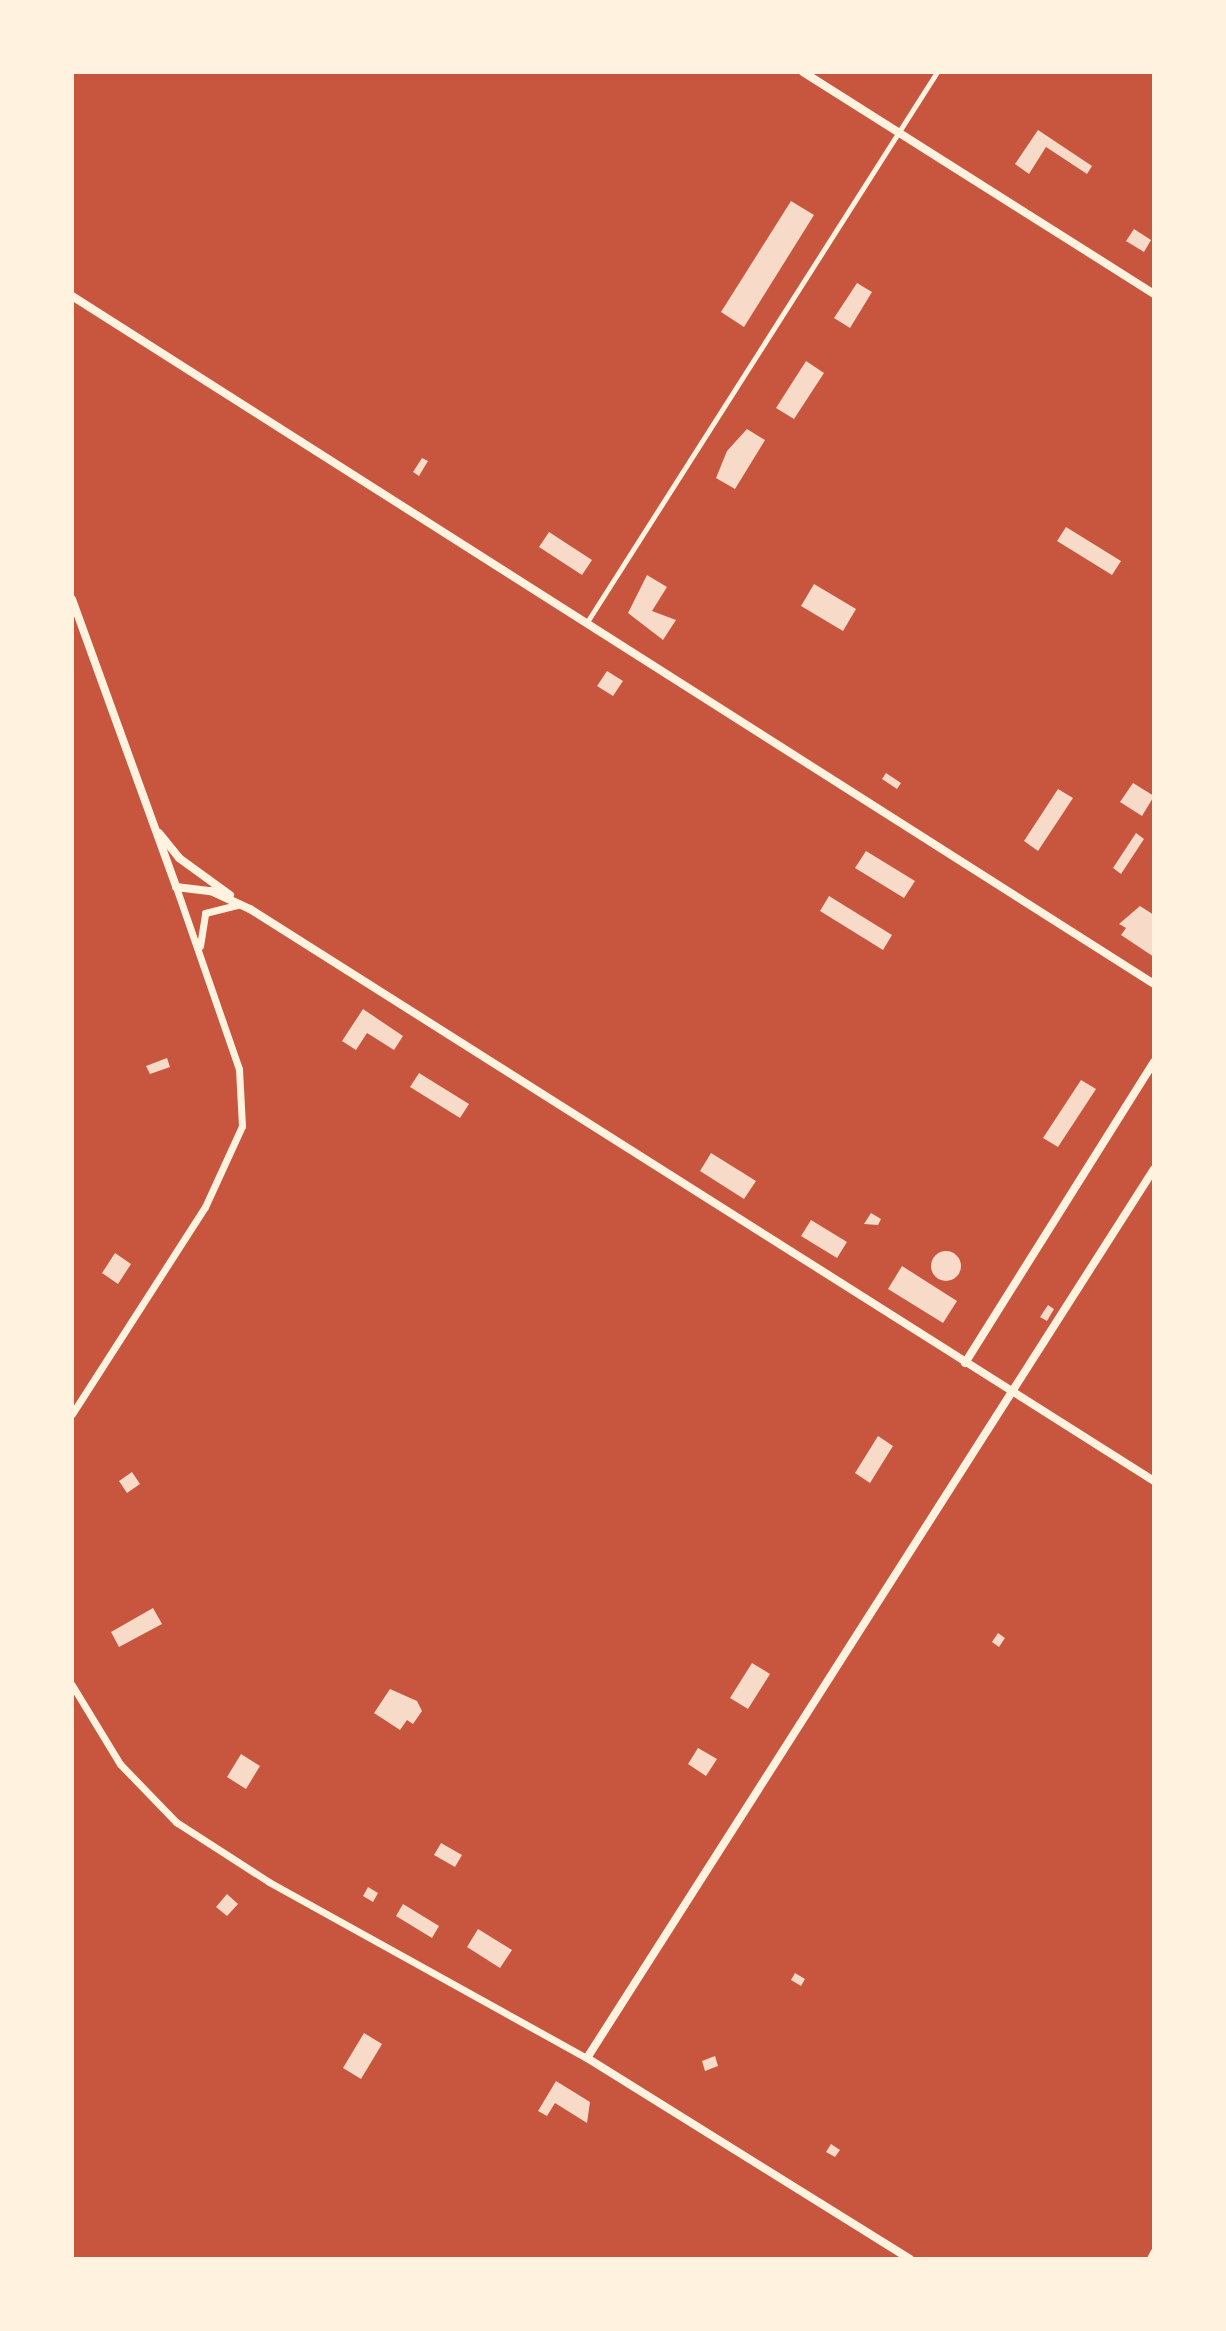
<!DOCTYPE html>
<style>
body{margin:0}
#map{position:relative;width:1226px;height:2331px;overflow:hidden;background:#c8553d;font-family:Helvetica,sans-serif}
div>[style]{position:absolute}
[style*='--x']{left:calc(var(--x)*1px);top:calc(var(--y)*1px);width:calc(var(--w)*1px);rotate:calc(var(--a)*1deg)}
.building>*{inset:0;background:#f7dbc8}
.round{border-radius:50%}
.minor>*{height:5px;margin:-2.5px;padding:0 2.5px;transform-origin:2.5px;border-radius:2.5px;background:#fff3e0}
.tertiary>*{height:7px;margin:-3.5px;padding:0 3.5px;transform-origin:3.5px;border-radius:3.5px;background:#fff3e0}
.secondary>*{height:8px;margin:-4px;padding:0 4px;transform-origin:4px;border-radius:4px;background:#fff3e0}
span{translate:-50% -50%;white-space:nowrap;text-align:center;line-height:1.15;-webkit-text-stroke:7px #fff3e0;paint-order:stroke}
.frame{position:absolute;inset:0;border:74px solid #fff3e0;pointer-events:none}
</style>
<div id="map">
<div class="building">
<div style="clip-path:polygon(1038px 130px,1092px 166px,1087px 174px,1046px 147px,1029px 174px,1015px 164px)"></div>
<div style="clip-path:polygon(791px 201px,814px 215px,744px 327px,721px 312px)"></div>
<div style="clip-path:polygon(1134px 229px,1151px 240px,1144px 252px,1126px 241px)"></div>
<div style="clip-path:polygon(857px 283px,872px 292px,850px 328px,834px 318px)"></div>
<div style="clip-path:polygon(806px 361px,824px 373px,794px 419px,776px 408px)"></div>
<div style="clip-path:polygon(747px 429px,765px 440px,735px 489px,716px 478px,727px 451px)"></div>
<div style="clip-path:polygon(422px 458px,428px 461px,419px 476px,413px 472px)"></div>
<div style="clip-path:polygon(1066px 527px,1121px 561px,1112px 575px,1057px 541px)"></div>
<div style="clip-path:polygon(549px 532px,592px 560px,582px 575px,539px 547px)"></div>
<div style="clip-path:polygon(647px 575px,667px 587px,652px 611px,676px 620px,663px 640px,628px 613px)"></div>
<div style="clip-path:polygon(814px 584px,856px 609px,843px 631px,801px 606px)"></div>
<div style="clip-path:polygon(607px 671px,623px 681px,613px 696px,597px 686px)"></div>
<div style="clip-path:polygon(886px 773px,901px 783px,897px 789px,882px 779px)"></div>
<div style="clip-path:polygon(1133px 783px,1154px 796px,1142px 816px,1120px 802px)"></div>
<div style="clip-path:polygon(1058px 789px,1073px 798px,1038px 851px,1024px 841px)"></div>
<div style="clip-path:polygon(1136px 833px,1144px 839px,1121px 874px,1113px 868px)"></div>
<div style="clip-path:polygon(866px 851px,915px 881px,904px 898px,855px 868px)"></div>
<div style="clip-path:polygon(829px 896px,892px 935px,883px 950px,820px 911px)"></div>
<div style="clip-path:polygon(1140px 906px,1154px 915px,1154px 957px,1121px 935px,1126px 928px,1119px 924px)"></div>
<div style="clip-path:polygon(363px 1009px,403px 1036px,394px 1050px,367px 1033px,356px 1050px,342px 1041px)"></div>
<div style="clip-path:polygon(167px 1058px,170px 1067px,150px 1074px,146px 1066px)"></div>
<div style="clip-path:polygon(419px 1073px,469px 1104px,460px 1118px,410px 1087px)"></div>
<div style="clip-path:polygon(1081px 1080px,1096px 1089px,1058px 1147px,1043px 1138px)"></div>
<div style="clip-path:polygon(711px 1153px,756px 1181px,744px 1199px,700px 1171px)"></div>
<div style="clip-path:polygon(871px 1213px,881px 1219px,878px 1225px,864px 1224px)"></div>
<div style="clip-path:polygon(811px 1220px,847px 1242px,837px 1258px,801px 1236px)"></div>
<div class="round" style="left:931px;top:1251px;width:30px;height:30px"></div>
<div style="clip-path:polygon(115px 1253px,131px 1264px,118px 1284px,102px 1273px)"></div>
<div style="clip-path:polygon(902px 1266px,957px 1301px,943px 1323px,888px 1289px)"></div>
<div style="clip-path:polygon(1048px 1305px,1054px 1309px,1047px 1321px,1040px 1317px)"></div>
<div style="clip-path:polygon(878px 1436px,893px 1446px,870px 1483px,855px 1473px)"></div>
<div style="clip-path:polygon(132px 1472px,140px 1484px,127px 1493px,119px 1481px)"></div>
<div style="clip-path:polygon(153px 1608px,162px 1624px,119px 1647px,111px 1632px)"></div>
<div style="clip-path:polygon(998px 1633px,1005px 1638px,999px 1647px,992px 1642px)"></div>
<div style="clip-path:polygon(752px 1663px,770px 1674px,748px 1709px,730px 1698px)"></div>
<div style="clip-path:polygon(390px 1689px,417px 1701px,422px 1711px,413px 1724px,407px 1720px,400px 1730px,374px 1713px)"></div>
<div style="clip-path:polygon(698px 1748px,717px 1759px,706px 1776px,688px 1764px)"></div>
<div style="clip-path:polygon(241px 1754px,260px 1766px,246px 1789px,227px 1777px)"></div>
<div style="clip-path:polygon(441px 1843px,462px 1855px,455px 1867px,434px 1855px)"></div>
<div style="clip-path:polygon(368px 1887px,378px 1893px,373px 1902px,363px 1896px)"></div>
<div style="clip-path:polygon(227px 1894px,238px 1904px,227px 1916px,216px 1907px)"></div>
<div style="clip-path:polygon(403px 1904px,439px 1926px,432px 1938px,396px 1916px)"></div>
<div style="clip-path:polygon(478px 1929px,512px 1950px,500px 1968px,467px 1947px)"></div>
<div style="clip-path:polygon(795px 1973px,805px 1979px,801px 1986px,791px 1980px)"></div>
<div style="clip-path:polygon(364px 2033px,382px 2044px,361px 2079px,343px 2068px)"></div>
<div style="clip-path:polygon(715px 2056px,718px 2066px,705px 2071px,702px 2061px)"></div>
<div style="clip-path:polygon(556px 2081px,590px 2102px,587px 2123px,555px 2103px,547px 2116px,538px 2111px)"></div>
<div style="clip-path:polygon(831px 2144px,840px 2150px,835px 2157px,826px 2152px)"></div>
</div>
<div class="minor">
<div style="--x:587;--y:622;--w:652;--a:-57.53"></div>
</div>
<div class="tertiary">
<div style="--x:200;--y:946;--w:33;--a:-81"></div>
<div style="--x:205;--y:913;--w:33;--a:-14"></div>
<div style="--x:72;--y:1414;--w:246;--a:-57.3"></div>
<div style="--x:205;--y:1207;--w:89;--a:-65.4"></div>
<div style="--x:242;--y:1126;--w:57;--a:-93"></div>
<div style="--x:239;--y:1069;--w:193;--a:-109.1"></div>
<div style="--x:72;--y:1685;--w:92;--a:58.7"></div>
<div style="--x:120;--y:1764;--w:81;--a:46"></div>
<div style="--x:176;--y:1822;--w:111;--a:32.8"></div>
<div style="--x:269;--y:1882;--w:363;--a:29"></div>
</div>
<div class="secondary">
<div style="--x:803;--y:72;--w:415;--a:32.3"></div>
<div style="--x:72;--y:296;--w:1282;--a:32.45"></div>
<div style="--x:72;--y:599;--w:306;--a:70.1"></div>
<div style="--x:176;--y:887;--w:35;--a:7"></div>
<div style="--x:211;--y:891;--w:43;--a:24.8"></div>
<div style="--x:250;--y:909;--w:1070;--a:32.32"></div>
<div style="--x:159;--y:833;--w:32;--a:51"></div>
<div style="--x:179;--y:858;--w:63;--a:36"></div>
<div style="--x:965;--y:1363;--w:355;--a:-57.9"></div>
<div style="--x:910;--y:2259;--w:380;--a:-148.1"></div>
<div style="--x:587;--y:2058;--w:1054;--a:-57.47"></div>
<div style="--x:1151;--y:2259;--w:7;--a:-63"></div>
</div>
<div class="frame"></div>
</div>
